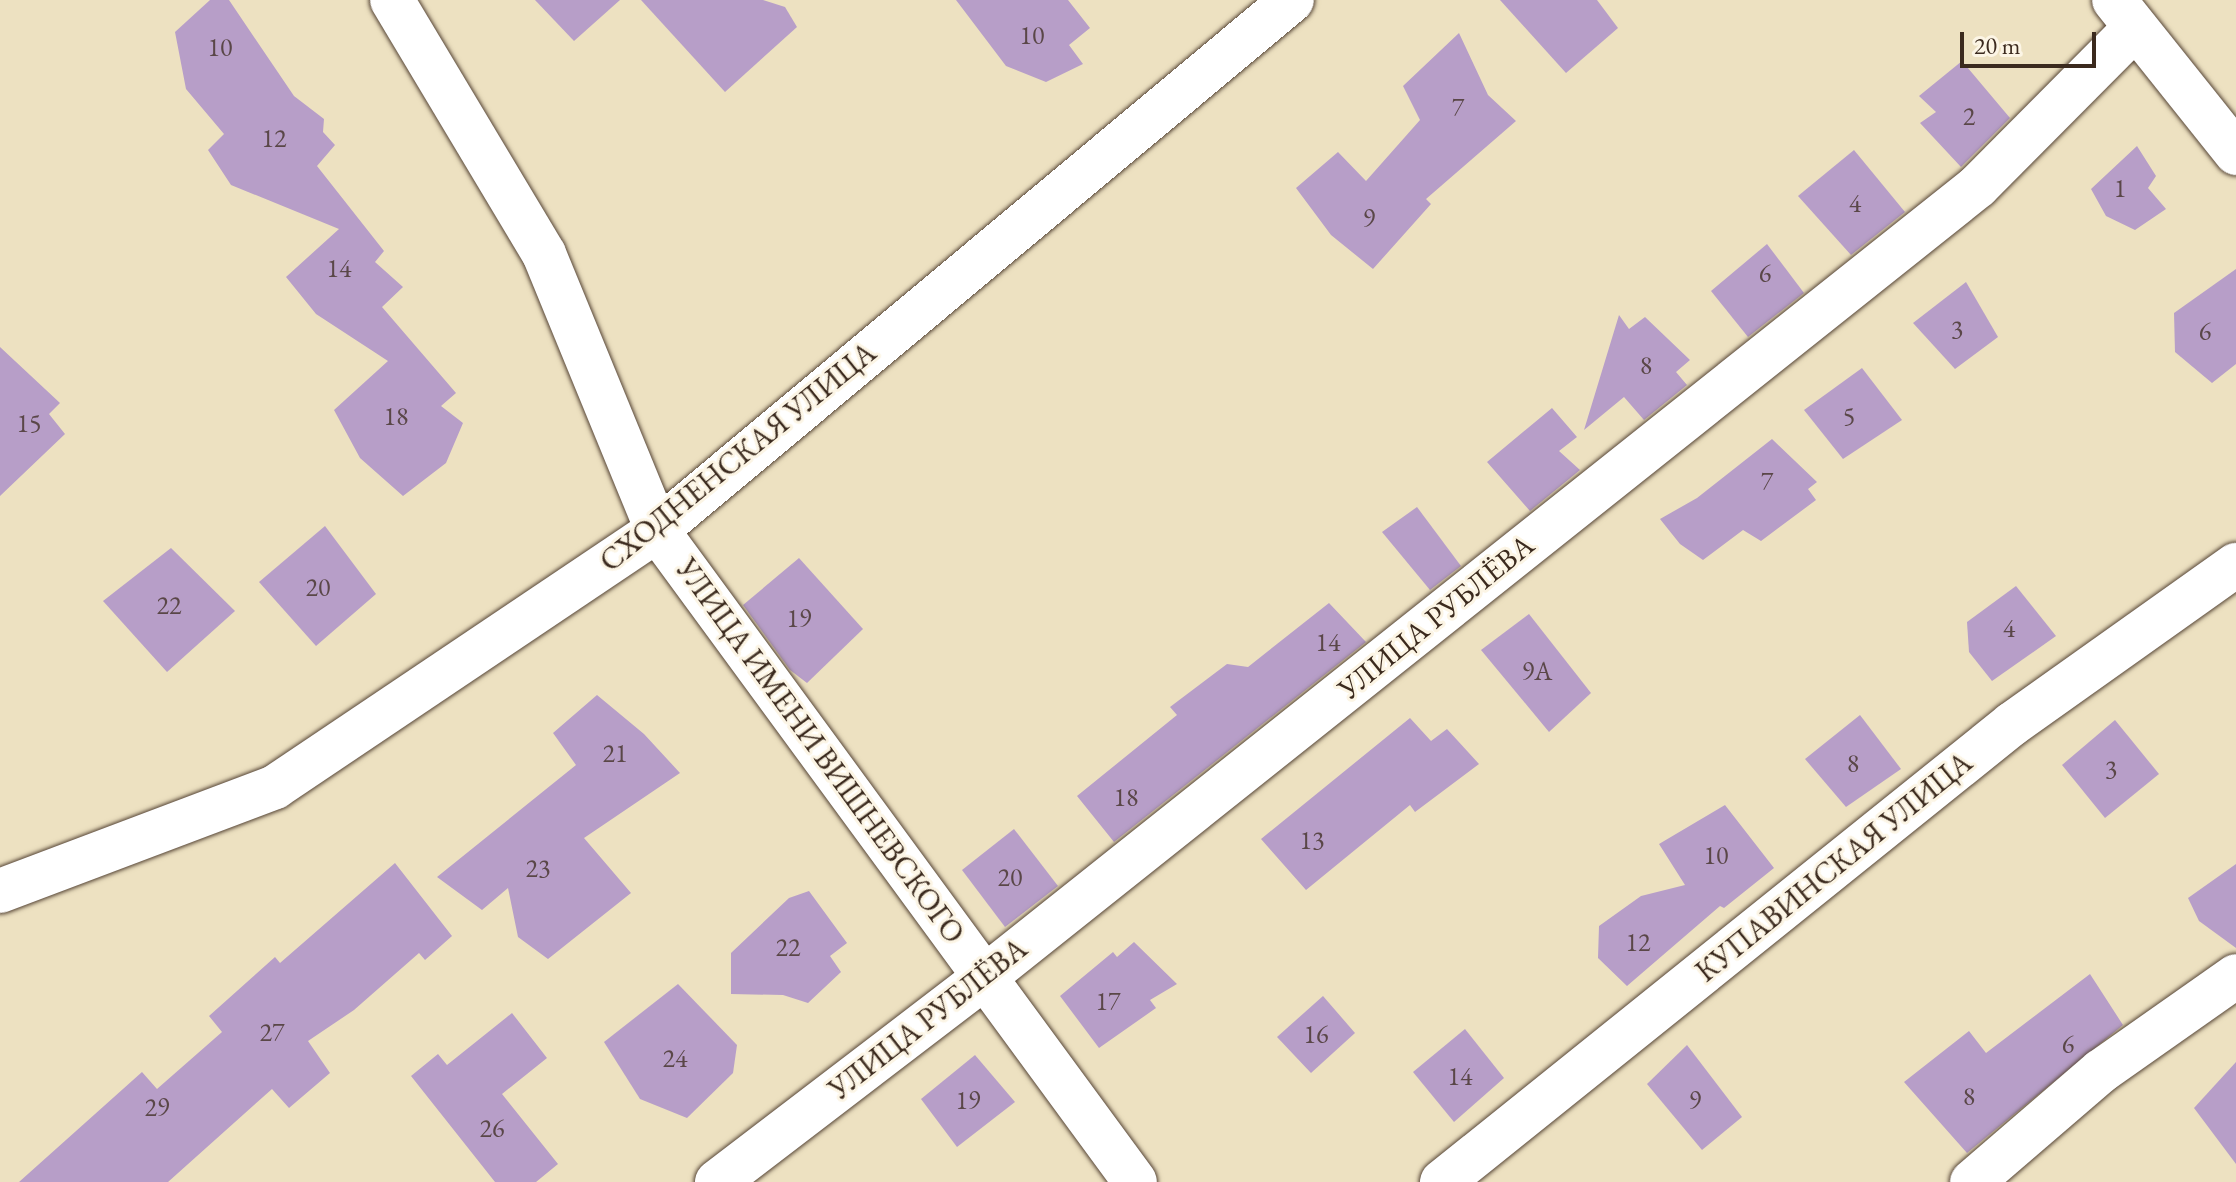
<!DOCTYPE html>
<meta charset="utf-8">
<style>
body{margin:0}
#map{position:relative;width:2236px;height:1182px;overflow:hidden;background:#ede1c1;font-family:"EB Garamond",serif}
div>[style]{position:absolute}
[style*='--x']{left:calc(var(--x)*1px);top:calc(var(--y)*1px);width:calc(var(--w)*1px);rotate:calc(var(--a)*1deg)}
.building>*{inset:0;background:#b79ec8}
.roads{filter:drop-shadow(0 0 2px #564536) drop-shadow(0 0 2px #564536)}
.minor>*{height:44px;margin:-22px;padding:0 22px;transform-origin:22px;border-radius:22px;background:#fff}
span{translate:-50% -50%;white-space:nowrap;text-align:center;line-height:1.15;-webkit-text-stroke:6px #fcf5e5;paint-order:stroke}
.number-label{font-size:26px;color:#5a4748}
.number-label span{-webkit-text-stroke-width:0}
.street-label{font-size:30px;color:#3b2a1e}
.scale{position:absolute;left:1960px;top:32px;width:136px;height:36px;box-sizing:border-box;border:4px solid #3b2a1e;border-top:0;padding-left:10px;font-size:24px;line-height:28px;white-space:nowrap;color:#3b2a1e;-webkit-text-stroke:6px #fcf5e5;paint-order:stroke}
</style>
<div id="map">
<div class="building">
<div style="clip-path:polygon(210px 0,229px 0,294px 96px,324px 119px,323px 132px,335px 145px,317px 166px,384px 251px,375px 262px,403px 287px,382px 307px,456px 393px,441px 406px,463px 423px,446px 463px,403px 496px,360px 458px,334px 410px,388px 361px,316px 314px,286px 277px,339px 229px,231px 185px,208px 150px,224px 134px,186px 89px,175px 32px)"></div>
<div style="clip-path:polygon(535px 0,620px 0,574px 41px)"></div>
<div style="clip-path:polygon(641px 0,763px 0,785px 7px,797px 27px,725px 92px)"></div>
<div style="clip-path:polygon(956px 0,1068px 0,1090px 28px,1069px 45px,1083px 64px,1046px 82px,1006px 66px)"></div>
<div style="clip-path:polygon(1500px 0,1597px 0,1618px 28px,1566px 73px)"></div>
<div style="clip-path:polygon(1459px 33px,1488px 95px,1516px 121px,1426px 199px,1431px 204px,1373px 269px,1331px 235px,1296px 188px,1338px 152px,1366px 181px,1420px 120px,1403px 86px)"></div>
<div style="clip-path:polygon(1962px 61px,2010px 118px,1961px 167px,1920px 123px,1936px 112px,1919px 96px)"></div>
<div style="clip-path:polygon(2137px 146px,2156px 176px,2148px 188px,2166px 209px,2135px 230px,2106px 216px,2091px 189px)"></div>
<div style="clip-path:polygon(1854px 150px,1905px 212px,1851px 255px,1798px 196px)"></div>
<div style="clip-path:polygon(1767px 244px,1804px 293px,1748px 337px,1711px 291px)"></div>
<div style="clip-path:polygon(2236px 269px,2236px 364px,2212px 383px,2175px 352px,2174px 313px)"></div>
<div style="clip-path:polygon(1966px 282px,1998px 337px,1955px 369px,1913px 323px)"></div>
<div style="clip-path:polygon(1619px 315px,1629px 329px,1645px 317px,1690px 360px,1676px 372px,1687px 385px,1644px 420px,1624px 397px,1584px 430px)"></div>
<div style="clip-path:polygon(0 347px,60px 403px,49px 414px,65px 434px,0 496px)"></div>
<div style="clip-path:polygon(1862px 368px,1902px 420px,1843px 459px,1804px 410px)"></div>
<div style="clip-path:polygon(1552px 408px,1577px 437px,1559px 451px,1580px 470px,1530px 511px,1487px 462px)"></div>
<div style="clip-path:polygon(1772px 439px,1817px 482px,1808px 489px,1816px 500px,1761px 541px,1743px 530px,1703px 560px,1680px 544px,1660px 519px,1697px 498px)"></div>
<div style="clip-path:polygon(1417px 507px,1461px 566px,1430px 590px,1382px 532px)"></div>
<div style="clip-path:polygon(325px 526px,376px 594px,316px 646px,259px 582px)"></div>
<div style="clip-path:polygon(171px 548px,235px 611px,167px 672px,103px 601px)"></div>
<div style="clip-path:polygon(799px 558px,863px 629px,807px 683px,790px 670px,743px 605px)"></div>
<div style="clip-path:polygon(2016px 586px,2056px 636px,1992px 681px,1969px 652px,1967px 622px)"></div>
<div style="clip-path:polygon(1329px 603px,1366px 642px,1114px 842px,1077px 796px,1177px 715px,1170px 707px,1227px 664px,1248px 667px)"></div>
<div style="clip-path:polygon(1529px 614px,1591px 693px,1549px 732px,1481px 650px)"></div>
<div style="clip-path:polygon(597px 695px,644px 734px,680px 773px,584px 838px,631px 893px,548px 959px,518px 937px,508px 888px,482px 910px,437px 877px,576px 765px,553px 733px)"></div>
<div style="clip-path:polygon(1860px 715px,1901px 769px,1846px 807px,1805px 759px)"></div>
<div style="clip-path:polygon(1410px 718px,1431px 741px,1447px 729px,1479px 764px,1415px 812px,1410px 805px,1306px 890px,1261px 839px)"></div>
<div style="clip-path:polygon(2115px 720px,2159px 774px,2105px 818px,2062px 765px)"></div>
<div style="clip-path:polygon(1725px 805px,1774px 868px,1724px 908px,1720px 906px,1627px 986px,1598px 958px,1599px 926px,1641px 896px,1685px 885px,1659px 844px)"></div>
<div style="clip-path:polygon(1014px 829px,1058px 886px,1005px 927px,962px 870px)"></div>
<div style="clip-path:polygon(395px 863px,452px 936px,425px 960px,419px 953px,354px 1010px,308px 1041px,330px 1073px,289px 1108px,272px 1089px,168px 1182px,19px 1182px,142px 1072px,157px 1089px,222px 1032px,209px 1016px,275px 957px,280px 963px)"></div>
<div style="clip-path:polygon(2236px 864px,2236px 948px,2199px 921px,2188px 898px)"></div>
<div style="clip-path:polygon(809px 891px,847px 943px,830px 956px,841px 972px,808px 1003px,783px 995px,731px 994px,731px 953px,789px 898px)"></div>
<div style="clip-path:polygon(1134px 942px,1177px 984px,1150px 1000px,1156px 1008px,1099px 1048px,1060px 996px,1113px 952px,1117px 957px)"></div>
<div style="clip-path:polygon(2090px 974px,2123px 1025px,1967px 1153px,1904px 1082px,1969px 1031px,1986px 1053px)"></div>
<div style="clip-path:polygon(678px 984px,737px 1045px,733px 1073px,687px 1118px,640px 1099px,604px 1042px)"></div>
<div style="clip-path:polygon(1323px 996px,1355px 1033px,1311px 1073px,1277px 1037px)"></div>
<div style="clip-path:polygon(512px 1013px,547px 1058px,502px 1094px,558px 1164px,536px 1182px,495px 1182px,411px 1076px,438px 1054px,447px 1065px)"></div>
<div style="clip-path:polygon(1465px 1029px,1504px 1078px,1454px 1122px,1413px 1072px)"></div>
<div style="clip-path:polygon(1687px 1045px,1742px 1117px,1702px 1150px,1647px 1084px)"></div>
<div style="clip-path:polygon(975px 1055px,1015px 1102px,957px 1147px,921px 1099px)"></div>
<div style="clip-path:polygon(2236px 1062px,2236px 1164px,2194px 1108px)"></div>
</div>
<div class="roads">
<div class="minor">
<div style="--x:392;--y:0;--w:296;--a:59.1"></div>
<div style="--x:544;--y:254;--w:298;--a:67.7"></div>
<div style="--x:657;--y:530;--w:808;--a:53.75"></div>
<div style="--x:2114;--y:0;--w:196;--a:51.4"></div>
<div style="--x:0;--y:891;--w:294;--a:-20.7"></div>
<div style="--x:275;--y:787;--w:460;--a:-33.9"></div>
<div style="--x:657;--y:530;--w:827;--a:-39.85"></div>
<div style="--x:717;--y:1182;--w:339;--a:-37.4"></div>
<div style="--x:986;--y:976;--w:1268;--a:-38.53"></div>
<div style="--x:1978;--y:186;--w:223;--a:-45.2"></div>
<div style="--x:1442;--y:1182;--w:731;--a:-38.78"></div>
<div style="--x:2012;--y:724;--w:275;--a:-35.4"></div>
<div style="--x:1972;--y:1182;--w:170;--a:-40.7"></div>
<div style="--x:2101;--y:1071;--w:165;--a:-35.1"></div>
</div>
</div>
<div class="number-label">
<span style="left:1032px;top:36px">10</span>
<span style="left:220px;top:48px">10</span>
<span style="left:1458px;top:108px">7</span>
<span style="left:1969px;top:117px">2</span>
<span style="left:274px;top:139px">12</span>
<span style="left:2120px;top:189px">1</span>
<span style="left:1855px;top:204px">4</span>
<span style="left:1369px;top:219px">9</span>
<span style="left:339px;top:269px">14</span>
<span style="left:1765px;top:274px">6</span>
<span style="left:1957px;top:330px">3</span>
<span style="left:2205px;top:332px">6</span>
<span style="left:1646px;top:366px">8</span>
<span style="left:396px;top:417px">18</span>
<span style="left:1849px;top:417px">5</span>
<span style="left:29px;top:424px">15</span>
<span style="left:1767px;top:482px">7</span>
<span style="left:318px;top:588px">20</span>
<span style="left:169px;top:606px">22</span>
<span style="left:799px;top:619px">19</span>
<span style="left:2009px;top:629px">4</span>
<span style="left:1328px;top:643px">14</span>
<span style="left:1537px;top:672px">9А</span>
<span style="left:615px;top:754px">21</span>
<span style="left:1853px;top:764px">8</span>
<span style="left:2111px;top:770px">3</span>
<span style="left:1126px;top:798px">18</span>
<span style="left:1312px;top:841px">13</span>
<span style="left:1716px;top:856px">10</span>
<span style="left:538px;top:869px">23</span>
<span style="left:1010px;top:878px">20</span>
<span style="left:1638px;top:943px">12</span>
<span style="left:788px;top:948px">22</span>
<span style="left:1108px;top:1002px">17</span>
<span style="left:272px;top:1033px">27</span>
<span style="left:1316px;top:1035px">16</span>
<span style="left:2068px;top:1045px">6</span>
<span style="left:675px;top:1059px">24</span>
<span style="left:1460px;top:1077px">14</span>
<span style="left:1969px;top:1097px">8</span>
<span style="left:968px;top:1101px">19</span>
<span style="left:1695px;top:1101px">9</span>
<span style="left:157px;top:1108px">29</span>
<span style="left:492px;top:1129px">26</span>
</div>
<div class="street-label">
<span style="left:738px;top:457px;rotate:-39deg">СХОДНЕНСКАЯ УЛИЦА</span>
<span style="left:1436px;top:617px;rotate:-39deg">УЛИЦА РУБЛЁВА</span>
<span style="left:820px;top:751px;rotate:54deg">УЛИЦА ИМЕНИ ВИШНЕВСКОГО</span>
<span style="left:1834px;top:867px;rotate:-39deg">КУПАВИНСКАЯ УЛИЦА</span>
<span style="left:928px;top:1019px;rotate:-38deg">УЛИЦА РУБЛЁВА</span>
</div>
<div class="scale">20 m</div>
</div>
